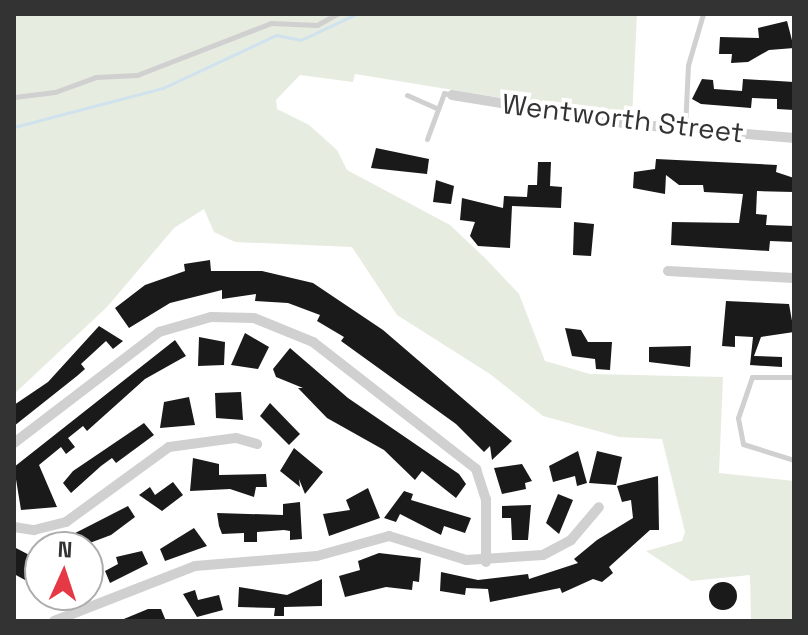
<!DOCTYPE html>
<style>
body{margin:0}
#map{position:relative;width:808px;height:635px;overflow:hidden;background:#fff;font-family:"Space Grotesk",sans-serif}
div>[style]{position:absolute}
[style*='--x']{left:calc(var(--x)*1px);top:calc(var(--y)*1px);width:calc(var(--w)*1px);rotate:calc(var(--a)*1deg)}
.green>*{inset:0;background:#e6ecdf}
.stream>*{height:3px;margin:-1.5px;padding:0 1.5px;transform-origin:1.5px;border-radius:1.5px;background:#cfe2ee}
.building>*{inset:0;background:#1a1a1a}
.round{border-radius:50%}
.lane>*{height:5px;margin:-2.5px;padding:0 2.5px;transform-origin:2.5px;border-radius:2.5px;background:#d0d0d0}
.street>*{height:10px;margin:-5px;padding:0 5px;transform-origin:5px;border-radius:5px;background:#d0d0d0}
span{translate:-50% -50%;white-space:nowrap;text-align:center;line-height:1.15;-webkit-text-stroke:8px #fff;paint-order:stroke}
.street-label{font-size:28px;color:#333}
.frame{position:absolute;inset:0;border:16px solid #333;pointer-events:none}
.north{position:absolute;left:24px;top:531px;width:80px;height:80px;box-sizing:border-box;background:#fff;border:2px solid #adadad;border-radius:50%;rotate:3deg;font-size:22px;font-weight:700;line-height:32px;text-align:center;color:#333}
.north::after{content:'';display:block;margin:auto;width:28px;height:36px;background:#e63946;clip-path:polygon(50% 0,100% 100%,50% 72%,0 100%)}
</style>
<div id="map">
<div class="green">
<div style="clip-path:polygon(14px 14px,637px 14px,632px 119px,355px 74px,353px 82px,300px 75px,276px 100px,277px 109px,309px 125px,337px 150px,347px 170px,450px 225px,486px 259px,519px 294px,545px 361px,590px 374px,723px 377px,719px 473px,794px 481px,794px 621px,751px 621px,750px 575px,691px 581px,646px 551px,682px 541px,685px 532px,662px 439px,619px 437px,543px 416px,490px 374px,397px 315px,352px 247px,235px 242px,214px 232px,204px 209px,174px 228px,107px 307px,14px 394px)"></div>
</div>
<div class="stream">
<div style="--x:14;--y:127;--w:154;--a:-14.7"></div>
<div style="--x:163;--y:88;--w:125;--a:-25.1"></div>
<div style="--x:276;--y:35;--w:25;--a:11"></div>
<div style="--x:301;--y:40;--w:61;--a:-25.3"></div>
</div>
<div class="building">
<div style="clip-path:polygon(787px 21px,794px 48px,769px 50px,748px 62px,731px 63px,732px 54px,719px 54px,720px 37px,759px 38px,758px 28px)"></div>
<div style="clip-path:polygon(702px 79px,713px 80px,714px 89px,742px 91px,743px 79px,794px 82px,794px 110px,777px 109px,777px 99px,752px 98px,751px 108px,701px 104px,692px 99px)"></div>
<div style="clip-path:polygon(376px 148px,429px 159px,427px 174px,371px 168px)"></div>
<div style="clip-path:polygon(656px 159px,777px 165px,776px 172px,794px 178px,794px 192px,757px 191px,756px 214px,767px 215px,766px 225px,794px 226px,794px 242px,770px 241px,769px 251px,671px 245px,672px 222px,739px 223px,743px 194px,704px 192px,703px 185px,679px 185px,666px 175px,665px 194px,633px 188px,634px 172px,655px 169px)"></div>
<div style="clip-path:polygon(538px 162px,551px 162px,550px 186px,562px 187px,561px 208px,512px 206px,510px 248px,478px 246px,470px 236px,475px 222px,460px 220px,462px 198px,503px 208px,504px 196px,527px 197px,528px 185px,537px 185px)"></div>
<div style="clip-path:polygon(436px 180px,454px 186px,451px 204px,433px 202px)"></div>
<div style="clip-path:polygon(574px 222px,594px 224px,591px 256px,573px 255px)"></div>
<div style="clip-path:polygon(210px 260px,211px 271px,262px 271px,313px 283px,383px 330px,512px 441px,492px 460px,490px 446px,484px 452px,456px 424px,341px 341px,344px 337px,317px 321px,320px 315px,288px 303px,255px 301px,256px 294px,222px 299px,222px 290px,170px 303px,129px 328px,115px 308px,145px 285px,185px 271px,184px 264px)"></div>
<div style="clip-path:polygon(726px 301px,789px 304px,794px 332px,761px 337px,754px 356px,782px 357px,782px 367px,750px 365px,753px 337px,735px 336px,735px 347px,722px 346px)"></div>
<div style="clip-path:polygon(99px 326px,123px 341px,113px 349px,106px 341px,81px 364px,85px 369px,77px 376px,14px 426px,14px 405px,48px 382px)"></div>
<div style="clip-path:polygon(565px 328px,581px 330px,588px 342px,612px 342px,610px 370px,596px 369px,595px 359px,572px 356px)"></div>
<div style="clip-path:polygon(245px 333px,269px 347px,258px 369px,231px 365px)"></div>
<div style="clip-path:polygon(199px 337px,225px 342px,224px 365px,198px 366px)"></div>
<div style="clip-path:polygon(175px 340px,186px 356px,145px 379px,87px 431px,83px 426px,68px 438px,75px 447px,66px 454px,61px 447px,39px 465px,57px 507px,21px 510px,14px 467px)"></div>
<div style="clip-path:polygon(691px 346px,690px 367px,649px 362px,649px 347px)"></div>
<div style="clip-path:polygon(290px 348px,348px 398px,459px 474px,466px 484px,456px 498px,422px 471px,415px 480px,384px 450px,327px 418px,298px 388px,303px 388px,276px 377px,273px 369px)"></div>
<div style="clip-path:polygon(241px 392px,243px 420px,216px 418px,215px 393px)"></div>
<div style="clip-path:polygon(189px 397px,195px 425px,160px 428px,164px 402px)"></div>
<div style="clip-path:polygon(270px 403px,300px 434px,289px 445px,260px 416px)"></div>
<div style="clip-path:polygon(144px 423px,154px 435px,116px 463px,112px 458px,101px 466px,71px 493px,63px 483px,73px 471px)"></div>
<div style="clip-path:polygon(294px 448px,323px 472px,305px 494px,299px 479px,300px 487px,280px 471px)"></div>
<div style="clip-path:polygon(578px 451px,587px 483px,577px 486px,575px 476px,553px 482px,549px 466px)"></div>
<div style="clip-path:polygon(597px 451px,622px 457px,616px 485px,589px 483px)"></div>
<div style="clip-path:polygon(193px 458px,219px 464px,219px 475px,266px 474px,267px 487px,256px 487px,254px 497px,230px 489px,190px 491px)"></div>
<div style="clip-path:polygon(522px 464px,532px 481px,525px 483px,526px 489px,502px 494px,494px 468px)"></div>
<div style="clip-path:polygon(658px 476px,659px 530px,650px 530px,609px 567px,613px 573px,602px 582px,593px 579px,562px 593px,560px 588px,490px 602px,488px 589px,466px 588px,465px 595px,440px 591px,441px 572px,478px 580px,528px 574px,529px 579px,578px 563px,574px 559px,597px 540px,633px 518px,631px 500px,622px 502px,617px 486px)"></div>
<div style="clip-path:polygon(173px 482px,183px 495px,162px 511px,139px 495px,150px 487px,155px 495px)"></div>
<div style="clip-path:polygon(368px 488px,380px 518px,329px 536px,323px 514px,350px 510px,346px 500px)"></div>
<div style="clip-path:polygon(404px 491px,413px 494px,411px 500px,471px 518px,465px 533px,444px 526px,441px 535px,400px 514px,396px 522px,384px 518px)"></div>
<div style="clip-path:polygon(558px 494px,573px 500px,559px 534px,546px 523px)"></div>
<div style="clip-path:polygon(300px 502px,302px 539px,290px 540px,290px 531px,284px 530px,257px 532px,257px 542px,244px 542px,244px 533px,222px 534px,219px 526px,217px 513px,283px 515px,283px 504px)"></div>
<div style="clip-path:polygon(531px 505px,528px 540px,512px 540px,511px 518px,502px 518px,502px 506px)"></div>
<div style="clip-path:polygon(128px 506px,135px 517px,111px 535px,79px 547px,48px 547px)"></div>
<div style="clip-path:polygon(194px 528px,207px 546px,165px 561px,160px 549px)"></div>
<div style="clip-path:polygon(14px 547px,37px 559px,25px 580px,14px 574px)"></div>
<div style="clip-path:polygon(142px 551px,148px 564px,110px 583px,105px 571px,118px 564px,116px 557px)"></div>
<div style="clip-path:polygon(379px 553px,421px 558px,419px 582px,413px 581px,412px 590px,386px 587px,345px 597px,339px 576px,360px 570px,358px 561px)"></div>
<div style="clip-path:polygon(322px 579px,322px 606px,284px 607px,284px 616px,274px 616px,275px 608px,238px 607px,239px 587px,287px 595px)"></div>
<div class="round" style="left:709px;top:582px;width:28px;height:28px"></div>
<div style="clip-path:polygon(195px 590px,198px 600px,219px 595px,223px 610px,197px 617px,183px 594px)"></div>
<div style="clip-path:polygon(148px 609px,161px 609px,166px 621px,119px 621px)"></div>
</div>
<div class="lane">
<div style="--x:407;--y:95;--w:34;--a:24"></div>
<div style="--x:14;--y:97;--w:41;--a:-7"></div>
<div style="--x:55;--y:92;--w:44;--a:-20.1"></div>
<div style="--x:96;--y:77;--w:41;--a:-2.8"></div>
<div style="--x:137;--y:75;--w:144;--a:-21.2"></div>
<div style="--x:271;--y:23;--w:46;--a:2.5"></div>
<div style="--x:317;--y:25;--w:23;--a:-29"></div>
<div style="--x:685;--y:128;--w:63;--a:-87.3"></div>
<div style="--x:688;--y:65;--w:53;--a:-73.6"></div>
<div style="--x:427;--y:139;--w:49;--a:-69.7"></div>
<div style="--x:444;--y:93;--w:7;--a:16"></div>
<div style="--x:794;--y:377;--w:42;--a:180"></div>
<div style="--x:752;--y:377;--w:43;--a:108.9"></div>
<div style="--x:738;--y:418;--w:26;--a:79"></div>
<div style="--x:743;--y:444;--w:53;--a:17.4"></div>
</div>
<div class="street">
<div style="--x:452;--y:95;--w:180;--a:9.3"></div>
<div style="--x:630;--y:124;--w:165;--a:4.9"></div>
<div style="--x:668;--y:271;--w:126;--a:3.2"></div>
<div style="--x:14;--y:443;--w:183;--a:-37.4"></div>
<div style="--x:159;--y:332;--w:54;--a:-16.1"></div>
<div style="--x:211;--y:317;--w:43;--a:1.3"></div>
<div style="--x:254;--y:318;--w:64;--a:22.1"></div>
<div style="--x:313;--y:342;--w:207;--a:37.9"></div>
<div style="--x:476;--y:469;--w:32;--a:72"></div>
<div style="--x:486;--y:499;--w:63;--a:90"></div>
<div style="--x:14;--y:527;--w:20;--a:9"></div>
<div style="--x:34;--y:530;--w:33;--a:-14"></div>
<div style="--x:66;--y:522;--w:127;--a:-36.1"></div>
<div style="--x:169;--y:447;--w:68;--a:-7.7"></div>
<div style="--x:236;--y:438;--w:22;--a:16"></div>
<div style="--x:54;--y:621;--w:151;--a:-21.3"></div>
<div style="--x:195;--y:566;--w:122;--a:-4.7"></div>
<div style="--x:317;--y:556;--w:75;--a:-15.5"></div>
<div style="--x:389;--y:536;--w:81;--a:17.3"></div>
<div style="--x:466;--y:560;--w:77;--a:-3.7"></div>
<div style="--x:543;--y:555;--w:32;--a:-28"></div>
<div style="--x:571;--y:540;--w:43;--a:-49.7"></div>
</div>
<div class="street-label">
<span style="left:623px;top:118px;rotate:7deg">Wentworth Street</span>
</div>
<div class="frame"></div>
<div class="north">N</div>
</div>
